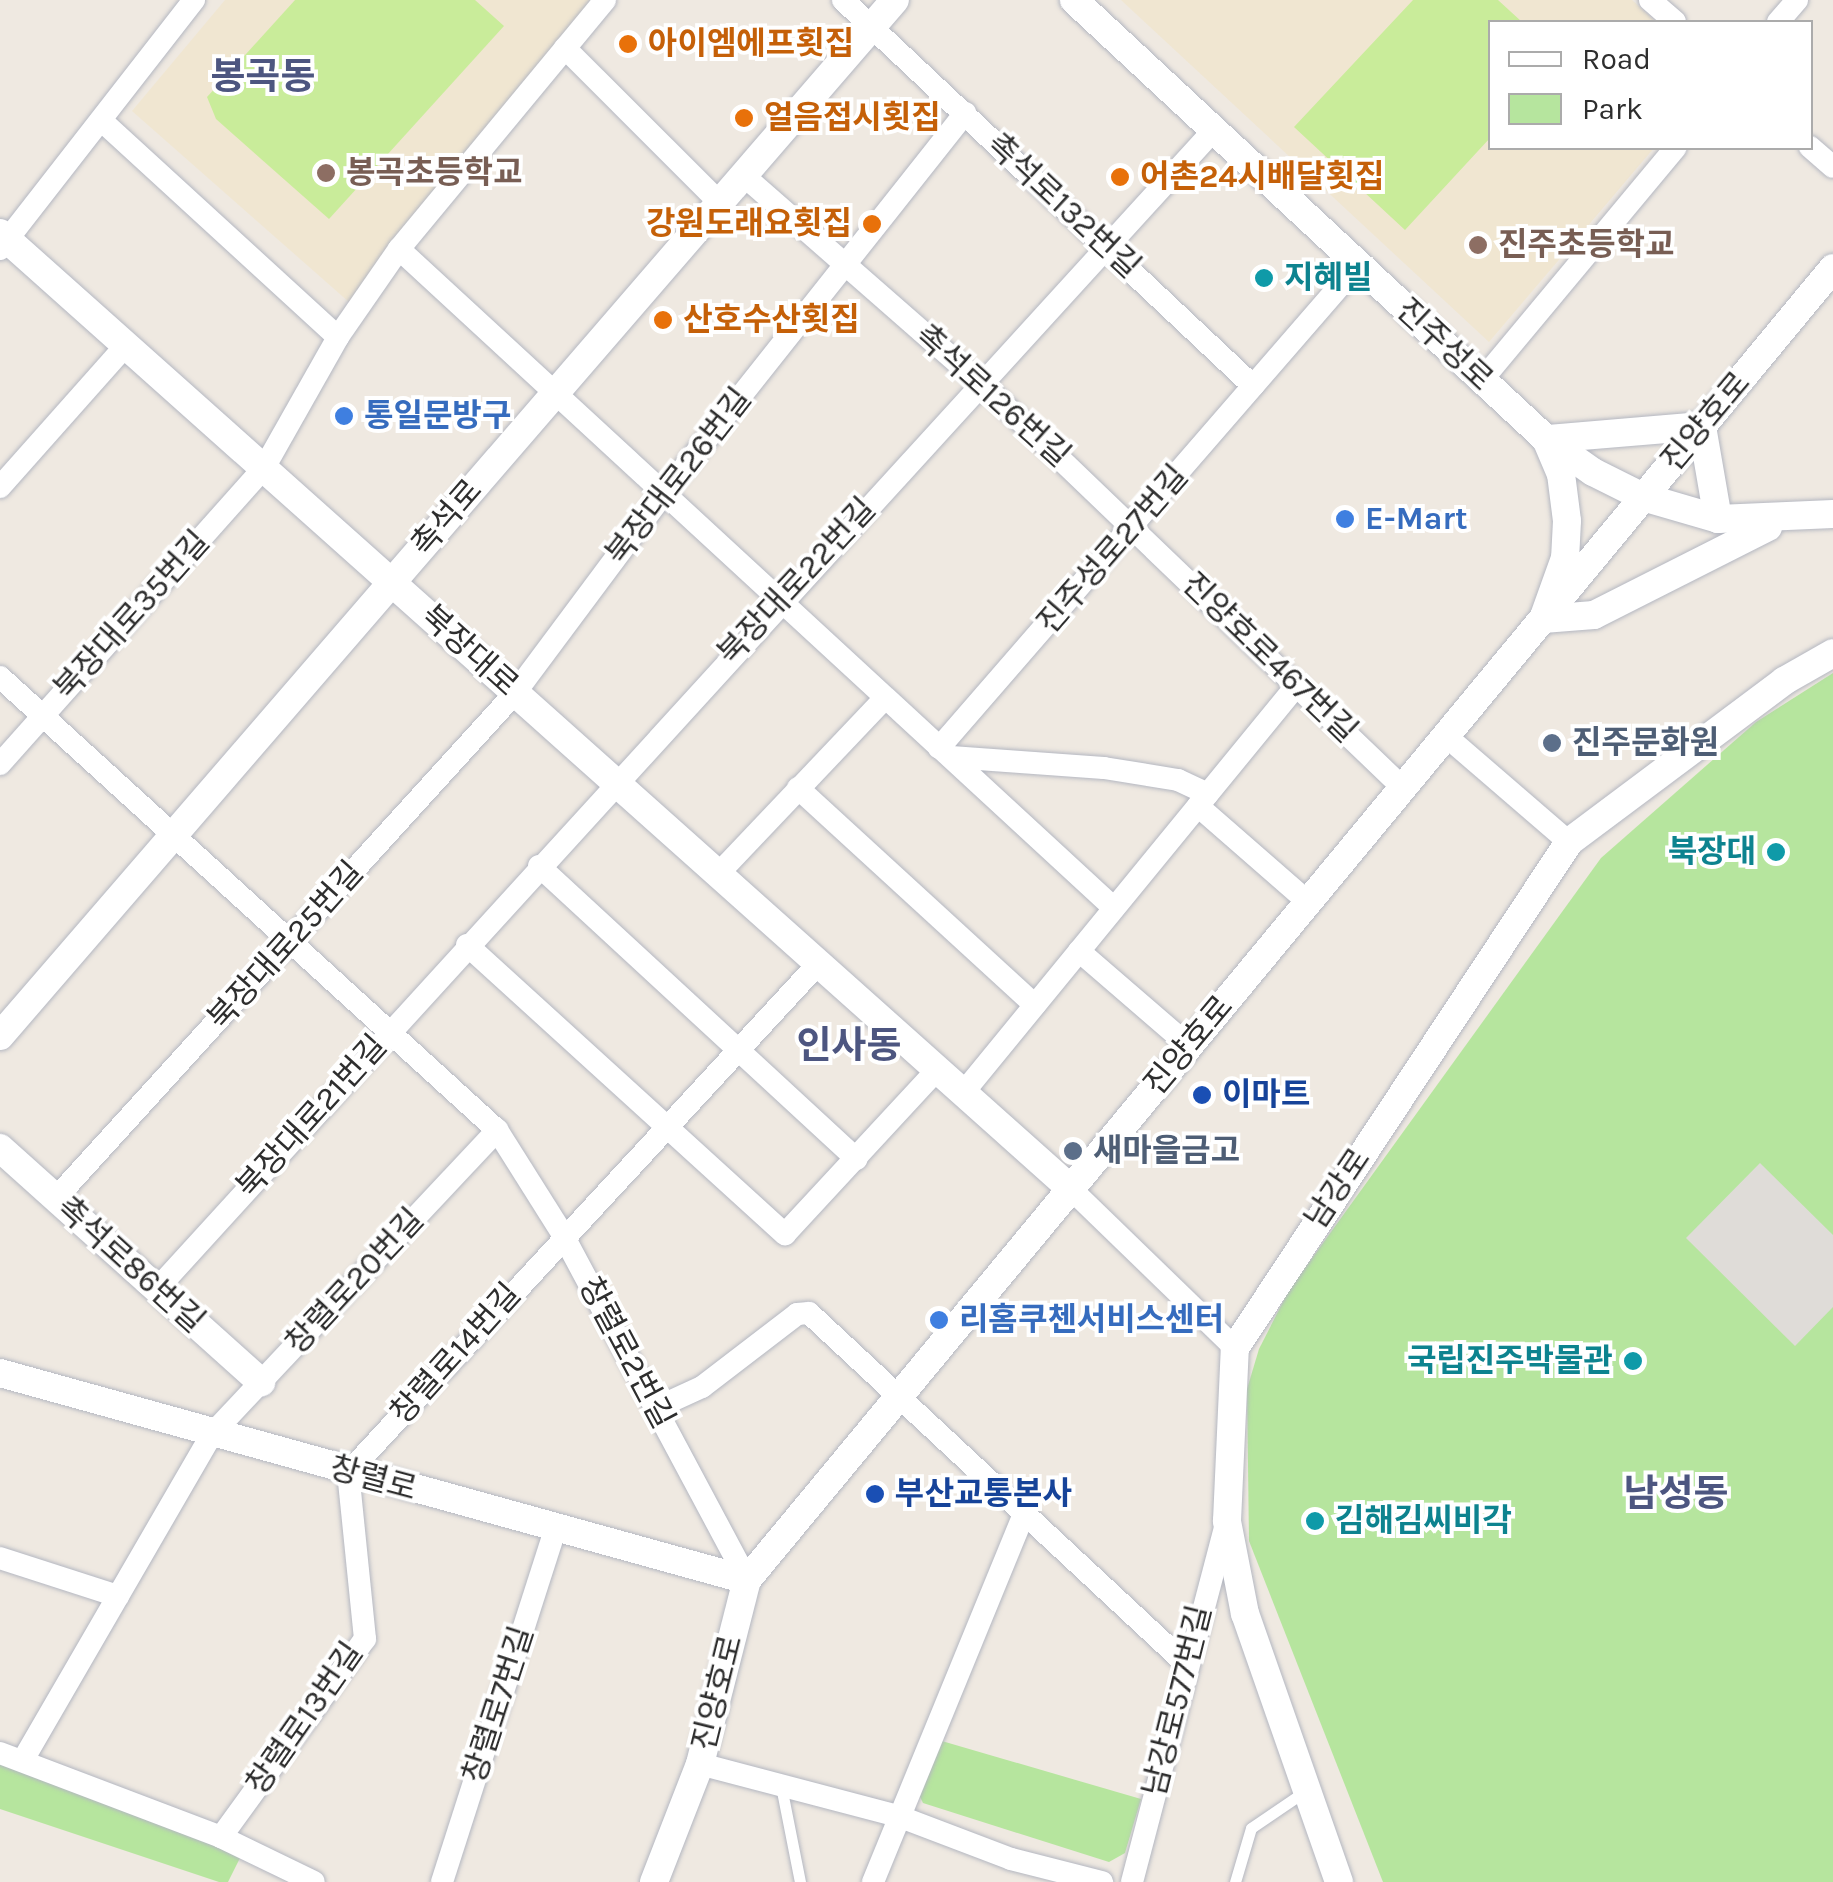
<!DOCTYPE html>
<meta charset="utf-8">
<style>
body{margin:0}
#map{position:relative;width:1833px;height:1882px;overflow:hidden;background:#efe9e1;font-family:Karla,"Noto Sans KR",sans-serif}
div>[style]{position:absolute}
[style*='--x']{left:calc(var(--x)*1px);top:calc(var(--y)*1px);width:calc(var(--w)*1px);rotate:calc(var(--a)*1deg)}
.education>*{inset:0;background:#f0e6d1}
.green>*{inset:0;background:#b6e59e}
.pitch>*{inset:0;background:#c9ec9a}
.plaza>*{inset:0;background:#dfdcd8}
.roads{filter:drop-shadow(0 0 2px #b4b7c1) drop-shadow(0 0 2px #b4b7c1)}
.service>*{height:11px;margin:-5.5px;padding:0 5.5px;transform-origin:5.5px;border-radius:5.5px;background:#fff}
.minor>*{height:22px;margin:-11px;padding:0 11px;transform-origin:11px;border-radius:11px;background:#fff}
.tertiary>*{height:28px;margin:-14px;padding:0 14px;transform-origin:14px;border-radius:14px;background:#fff}
.dots>*{width:28px;height:28px;translate:-50% -50%;box-sizing:border-box;border:5px solid #fff;border-radius:50%}
span{translate:-50% -50%;white-space:nowrap;text-align:center;line-height:1.15;-webkit-text-stroke:8px #fff;paint-order:stroke}
.food-label{font-size:32px;color:#c56008;font-weight:700}
.left{translate:0 -50%;text-align:left}
.right{translate:-100% -50%;text-align:right}
.education-label{font-size:32px;color:#785e54;font-weight:700}
.street-label{font-size:32px;color:#2e2e2e}
.culture-label{font-size:32px;color:#0d838f;font-weight:700}
.shop-label{font-size:32px;color:#366cbe;font-weight:700}
.service-label{font-size:32px;color:#4e5e75;font-weight:700}
.transit-label{font-size:32px;color:#164399;font-weight:700}
.quarter-label{font-size:38px;color:#4d5680;font-weight:700}
.legend{position:absolute;left:1488px;top:20px;width:325px;height:130px;box-sizing:border-box;background:#fff;border:2px solid #ababab;margin:0;padding:12px 18px;list-style:none;font-size:30px;color:#2e2e2e}
.legend li{display:flex;align-items:center;gap:20px;height:50px}
.legend b{width:50px;border:2px solid #ababab}
</style>
<div id="map">
<div class="education">
<div style="clip-path:polygon(225px 0,597px 0,358px 310px,132px 111px)"></div>
<div style="clip-path:polygon(1121px 0,1632px 0,1656px 22px,1490px 22px,1490px 148px,1654px 148px,1489px 342px)"></div>
</div>
<div class="green">
<div style="clip-path:polygon(1833px 673px,1833px 1882px,1383px 1882px,1249px 1541px,1247px 1389px,1259px 1349px,1289px 1290px,1601px 858px,1756px 722px)"></div>
<div style="clip-path:polygon(935px 1739px,1141px 1799px,1125px 1853px,1109px 1862px,923px 1803px,915px 1787px)"></div>
<div style="clip-path:polygon(0 1755px,247px 1844px,228px 1882px,219px 1882px,0 1809px)"></div>
</div>
<div class="pitch">
<div style="clip-path:polygon(295px 0,475px 0,504px 26px,329px 219px,216px 119px,207px 97px)"></div>
<div style="clip-path:polygon(1413px 0,1498px 0,1522px 22px,1490px 22px,1490px 138px,1405px 230px,1294px 127px)"></div>
</div>
<div class="plaza">
<div style="clip-path:polygon(1760px 1163px,1833px 1235px,1833px 1307px,1795px 1346px,1686px 1238px)"></div>
</div>
<div class="roads">
<div class="service">
<div style="--x:781;--y:1786;--w:98;--a:78.8"></div>
<div style="--x:1235;--y:1882;--w:56;--a:-73.5"></div>
<div style="--x:1251;--y:1828;--w:64;--a:-34.2"></div>
</div>
<div class="minor">
<div style="--x:843;--y:0;--w:563;--a:43.27"></div>
<div style="--x:1650;--y:0;--w:33;--a:41"></div>
<div style="--x:1778;--y:22;--w:29;--a:-49"></div>
<div style="--x:565;--y:48;--w:219;--a:45"></div>
<div style="--x:102;--y:121;--w:320;--a:42.5"></div>
<div style="--x:1810;--y:147;--w:30;--a:41"></div>
<div style="--x:743;--y:175;--w:316;--a:41.2"></div>
<div style="--x:981;--y:383;--w:585;--a:43.82"></div>
<div style="--x:0;--y:249;--w:316;--a:-52.1"></div>
<div style="--x:399;--y:249;--w:972;--a:42.67"></div>
<div style="--x:1482;--y:380;--w:302;--a:-50.2"></div>
<div style="--x:0;--y:487;--w:190;--a:-48.4"></div>
<div style="--x:0;--y:677;--w:672;--a:42.35"></div>
<div style="--x:497;--y:1130;--w:124;--a:57.8"></div>
<div style="--x:563;--y:1235;--w:391;--a:61.9"></div>
<div style="--x:1446;--y:736;--w:162;--a:40.8"></div>
<div style="--x:939;--y:748;--w:639;--a:-49.06"></div>
<div style="--x:951;--y:757;--w:153;--a:4.1"></div>
<div style="--x:1104;--y:768;--w:75;--a:9.2"></div>
<div style="--x:1178;--y:780;--w:33;--a:25"></div>
<div style="--x:0;--y:764;--w:397;--a:-48.3"></div>
<div style="--x:264;--y:468;--w:150;--a:-60.5"></div>
<div style="--x:338;--y:337;--w:107;--a:-55.3"></div>
<div style="--x:399;--y:249;--w:323;--a:-50.4"></div>
<div style="--x:798;--y:788;--w:321;--a:42.5"></div>
<div style="--x:1198;--y:806;--w:146;--a:41.1"></div>
<div style="--x:539;--y:866;--w:432;--a:42.7"></div>
<div style="--x:718;--y:874;--w:241;--a:-46.5"></div>
<div style="--x:467;--y:945;--w:430;--a:42.3"></div>
<div style="--x:785;--y:1234;--w:224;--a:-47.2"></div>
<div style="--x:1079;--y:951;--w:145;--a:40.8"></div>
<div style="--x:963;--y:1093;--w:527;--a:-50.7"></div>
<div style="--x:1071;--y:1189;--w:228;--a:44.1"></div>
<div style="--x:56;--y:1198;--w:682;--a:-47.73"></div>
<div style="--x:515;--y:693;--w:249;--a:-53.3"></div>
<div style="--x:664;--y:493;--w:485;--a:-51.6"></div>
<div style="--x:157;--y:1289;--w:1569;--a:-47.64"></div>
<div style="--x:656;--y:1408;--w:51;--a:-24.5"></div>
<div style="--x:702;--y:1387;--w:120;--a:-37.5"></div>
<div style="--x:797;--y:1314;--w:12;--a:-5"></div>
<div style="--x:809;--y:1313;--w:514;--a:42.95"></div>
<div style="--x:0;--y:1558;--w:124;--a:17.9"></div>
<div style="--x:0;--y:1753;--w:236;--a:20.8"></div>
<div style="--x:221;--y:1837;--w:103;--a:25.8"></div>
<div style="--x:23;--y:1760;--w:377;--a:-59.9"></div>
<div style="--x:212;--y:1434;--w:417;--a:-46.8"></div>
<div style="--x:700;--y:1764;--w:205;--a:14.7"></div>
<div style="--x:898;--y:1816;--w:121;--a:20.8"></div>
<div style="--x:1011;--y:1859;--w:94;--a:14.2"></div>
<div style="--x:221;--y:1837;--w:245;--a:-54"></div>
<div style="--x:365;--y:1639;--w:167;--a:-95.8"></div>
<div style="--x:348;--y:1473;--w:693;--a:-47.28"></div>
<div style="--x:442;--y:1882;--w:373;--a:-72.2"></div>
<div style="--x:873;--y:1882;--w:401;--a:-67.7"></div>
<div style="--x:1132;--y:1882;--w:370;--a:-75.3"></div>
</div>
<div class="tertiary">
<div style="--x:1074;--y:0;--w:645;--a:42.93"></div>
<div style="--x:1546;--y:439;--w:57;--a:35.1"></div>
<div style="--x:1593;--y:472;--w:56;--a:26.6"></div>
<div style="--x:1643;--y:497;--w:78;--a:16.3"></div>
<div style="--x:1718;--y:519;--w:115;--a:-2.5"></div>
<div style="--x:0;--y:233;--w:1436;--a:41.75"></div>
<div style="--x:1718;--y:519;--w:94;--a:-99.8"></div>
<div style="--x:1702;--y:426;--w:157;--a:175.2"></div>
<div style="--x:1546;--y:439;--w:38;--a:67"></div>
<div style="--x:1561;--y:474;--w:47;--a:82.7"></div>
<div style="--x:1567;--y:521;--w:37;--a:93"></div>
<div style="--x:1565;--y:558;--w:65;--a:109.8"></div>
<div style="--x:1543;--y:619;--w:51;--a:-4.5"></div>
<div style="--x:1594;--y:615;--w:195;--a:-26.8"></div>
<div style="--x:0;--y:1036;--w:1369;--a:-49.18"></div>
<div style="--x:0;--y:1148;--w:351;--a:41.9"></div>
<div style="--x:0;--y:1373;--w:775;--a:15.49"></div>
<div style="--x:654;--y:1882;--w:127;--a:-68.7"></div>
<div style="--x:700;--y:1764;--w:190;--a:-75.7"></div>
<div style="--x:747;--y:1580;--w:1703;--a:-50.38"></div>
<div style="--x:1339;--y:1882;--w:284;--a:-109.3"></div>
<div style="--x:1245;--y:1614;--w:95;--a:-101"></div>
<div style="--x:1227;--y:1521;--w:173;--a:-87.4"></div>
<div style="--x:1235;--y:1348;--w:606;--a:-56.57"></div>
<div style="--x:1569;--y:842;--w:269;--a:-36.8"></div>
<div style="--x:1784;--y:681;--w:56;--a:-29.7"></div>
</div>
</div>
<div class="dots">
<div style="left:628px;top:44px;background:#e8710a"></div>
<div style="left:744px;top:118px;background:#e8710a"></div>
<div style="left:326px;top:173px;background:#8d6e63"></div>
<div style="left:1120px;top:177px;background:#e8710a"></div>
<div style="left:872px;top:224px;background:#e8710a"></div>
<div style="left:1478px;top:245px;background:#8d6e63"></div>
<div style="left:1264px;top:278px;background:#0f9aa8"></div>
<div style="left:663px;top:320px;background:#e8710a"></div>
<div style="left:344px;top:416px;background:#3f7fe0"></div>
<div style="left:1345px;top:519px;background:#3f7fe0"></div>
<div style="left:1552px;top:743px;background:#5c6f8a"></div>
<div style="left:1776px;top:852px;background:#0f9aa8"></div>
<div style="left:1202px;top:1095px;background:#1a4fb4"></div>
<div style="left:1073px;top:1151px;background:#5c6f8a"></div>
<div style="left:939px;top:1320px;background:#3f7fe0"></div>
<div style="left:1633px;top:1361px;background:#0f9aa8"></div>
<div style="left:875px;top:1494px;background:#1a4fb4"></div>
<div style="left:1315px;top:1521px;background:#0f9aa8"></div>
</div>
<div class="food-label">
<span class="left" style="left:648px;top:44px">아이엠에프횟집</span>
<span class="left" style="left:764px;top:118px">얼음접시횟집</span>
<span class="left" style="left:1140px;top:177px">어촌24시배달횟집</span>
<span class="right" style="left:852px;top:224px">강원도래요횟집</span>
<span class="left" style="left:683px;top:320px">산호수산횟집</span>
</div>
<div class="education-label">
<span class="left" style="left:346px;top:173px">봉곡초등학교</span>
<span class="left" style="left:1498px;top:245px">진주초등학교</span>
</div>
<div class="street-label">
<span style="left:1063px;top:206px;rotate:43deg">촉석로132번길</span>
<span style="left:1444px;top:345px;rotate:43deg">진주성로</span>
<span style="left:992px;top:396px;rotate:42deg">촉석로126번길</span>
<span style="left:1706px;top:422px;rotate:-50deg">진양호로</span>
<span style="left:679px;top:477px;rotate:-52deg">북장대로26번길</span>
<span style="left:447px;top:518px;rotate:-49deg">촉석로</span>
<span style="left:1113px;top:550px;rotate:-49deg">진주성로27번길</span>
<span style="left:797px;top:582px;rotate:-47deg">북장대로22번길</span>
<span style="left:132px;top:616px;rotate:-48deg">북장대로35번길</span>
<span style="left:469px;top:651px;rotate:42deg">북장대로</span>
<span style="left:1269px;top:658px;rotate:44deg">진양호로467번길</span>
<span style="left:286px;top:946px;rotate:-48deg">북장대로25번길</span>
<span style="left:1189px;top:1046px;rotate:-50deg">진양호로</span>
<span style="left:312px;top:1117px;rotate:-48deg">북장대로21번길</span>
<span style="left:1338px;top:1189px;rotate:-56deg">남강로</span>
<span style="left:130px;top:1265px;rotate:42deg">촉석로86번길</span>
<span style="left:355px;top:1282px;rotate:-47deg">창렬로20번길</span>
<span style="left:626px;top:1353px;rotate:62deg">창렬로2번길</span>
<span style="left:456px;top:1354px;rotate:-48deg">창렬로14번길</span>
<span style="left:373px;top:1479px;rotate:15deg">창렬로</span>
<span style="left:718px;top:1693px;rotate:-76deg">진양호로</span>
<span style="left:1178px;top:1701px;rotate:-76deg">남강로577번길</span>
<span style="left:499px;top:1705px;rotate:-72deg">창렬로7번길</span>
<span style="left:305px;top:1719px;rotate:-55deg">창렬로13번길</span>
</div>
<div class="culture-label">
<span class="left" style="left:1284px;top:278px">지혜빌</span>
<span class="right" style="left:1756px;top:852px">북장대</span>
<span class="right" style="left:1613px;top:1361px">국립진주박물관</span>
<span class="left" style="left:1335px;top:1521px">김해김씨비각</span>
</div>
<div class="shop-label">
<span class="left" style="left:364px;top:416px">통일문방구</span>
<span class="left" style="left:1365px;top:519px">E-Mart</span>
<span class="left" style="left:959px;top:1320px">리홈쿠첸서비스센터</span>
</div>
<div class="service-label">
<span class="left" style="left:1572px;top:743px">진주문화원</span>
<span class="left" style="left:1093px;top:1151px">새마을금고</span>
</div>
<div class="transit-label">
<span class="left" style="left:1222px;top:1095px">이마트</span>
<span class="left" style="left:895px;top:1494px">부산교통본사</span>
</div>
<div class="quarter-label">
<span style="left:263px;top:77px">봉곡동</span>
<span style="left:849px;top:1046px">인사동</span>
<span style="left:1676px;top:1494px">남성동</span>
</div>
<ul class="legend">
<li><b style="height:12px;background:#fff"></b>Road</li>
<li><b style="height:28px;background:#b6e59e"></b>Park</li>
</ul>
</div>
